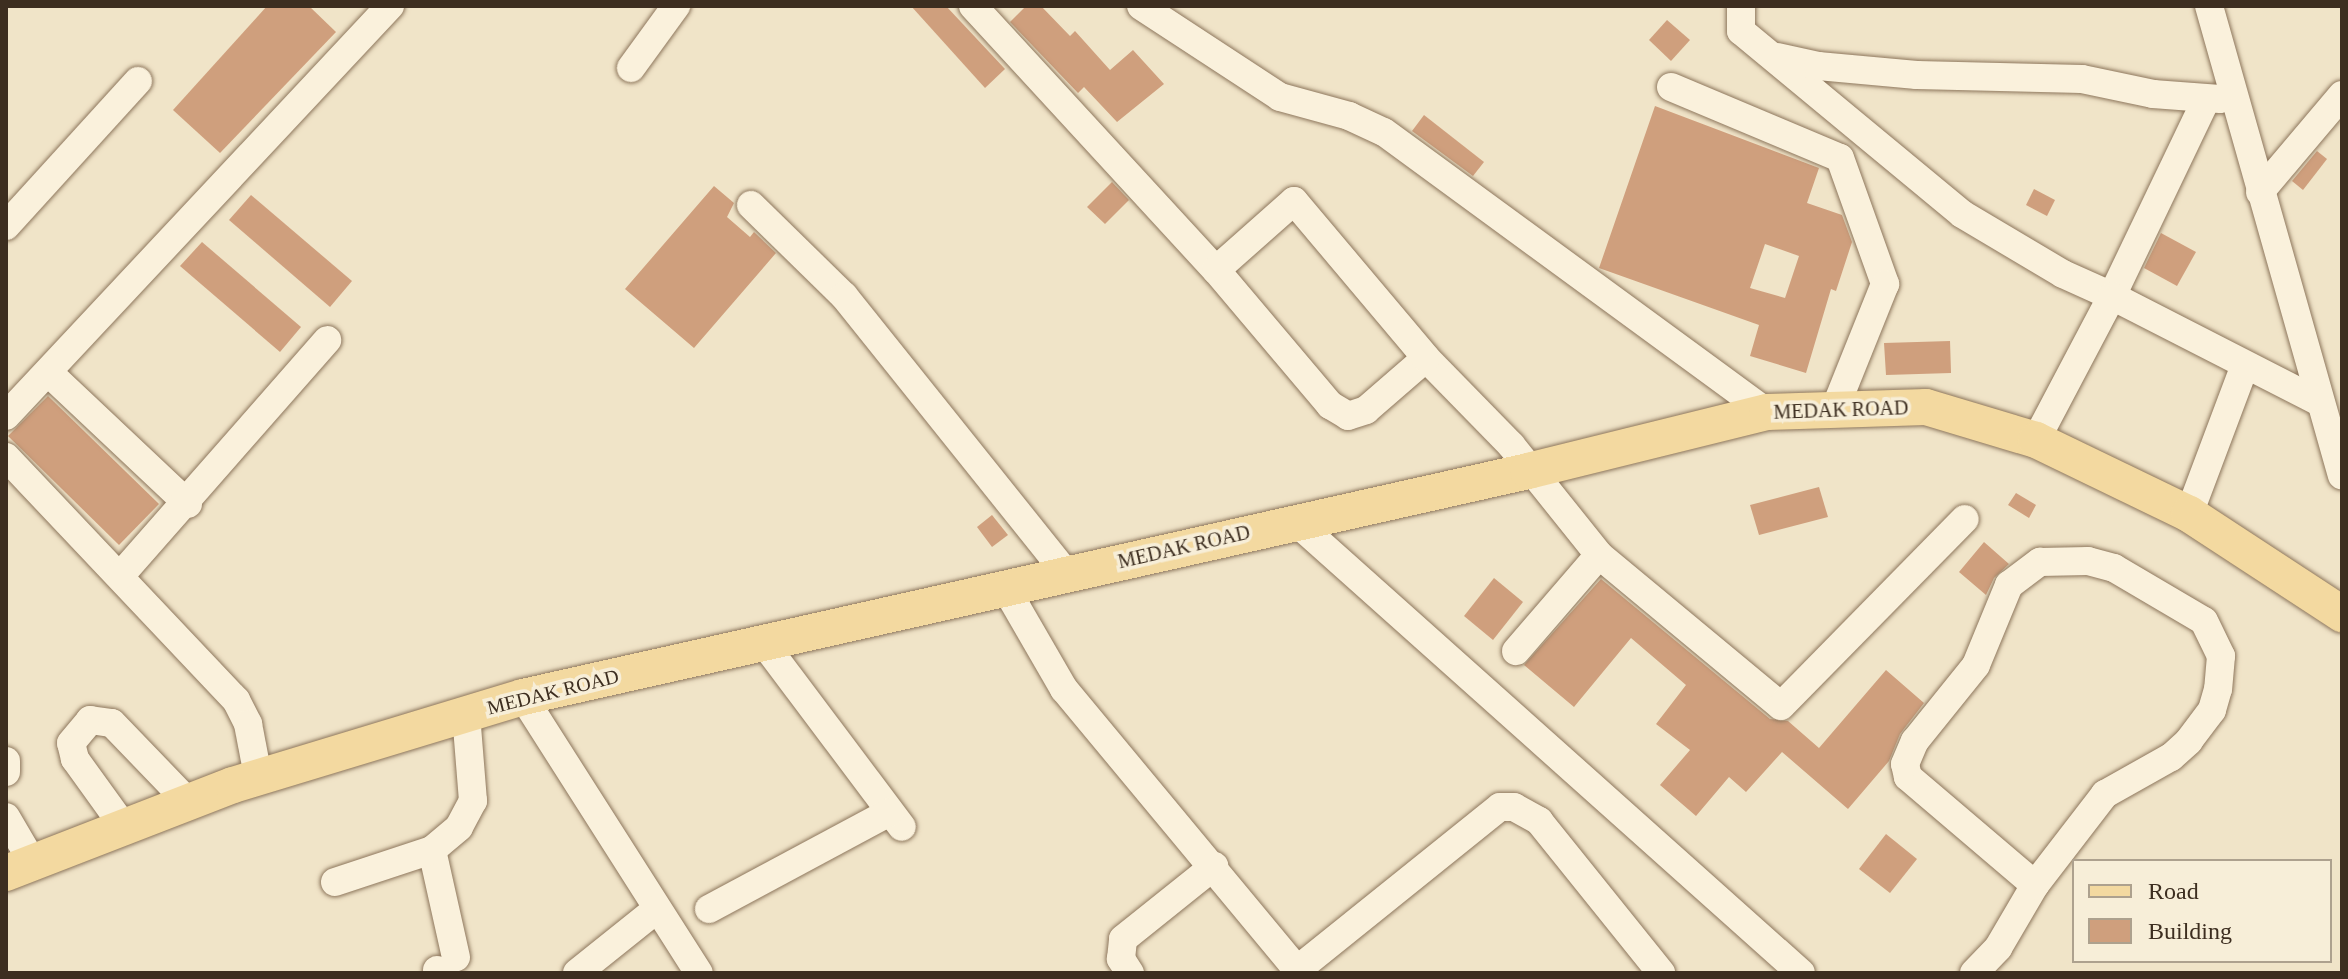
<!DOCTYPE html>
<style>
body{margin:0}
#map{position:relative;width:2348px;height:979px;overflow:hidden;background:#f0e4c8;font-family:Georgia,serif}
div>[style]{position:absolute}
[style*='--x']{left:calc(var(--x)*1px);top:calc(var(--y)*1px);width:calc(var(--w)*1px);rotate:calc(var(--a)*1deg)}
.building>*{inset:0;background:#cf9f7d}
.roads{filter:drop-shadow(0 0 2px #8d765c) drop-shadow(0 0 2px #8d765c)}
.minor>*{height:28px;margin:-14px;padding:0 14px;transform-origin:14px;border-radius:14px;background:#faf1dc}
.major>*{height:36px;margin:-18px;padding:0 18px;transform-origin:18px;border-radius:18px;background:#f3d9a0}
span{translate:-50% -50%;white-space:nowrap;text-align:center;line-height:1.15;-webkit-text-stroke:7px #f7eed8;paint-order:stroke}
.street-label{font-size:20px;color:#3d2e20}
.frame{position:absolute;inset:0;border:8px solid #3d2e20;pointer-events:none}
.legend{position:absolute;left:2072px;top:859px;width:260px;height:104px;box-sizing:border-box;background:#f7eed8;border:2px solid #ada18e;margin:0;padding:10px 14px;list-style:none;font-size:24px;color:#3d2e20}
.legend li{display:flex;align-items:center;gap:16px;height:40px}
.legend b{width:40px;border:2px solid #ada18e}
</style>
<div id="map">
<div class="building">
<div style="clip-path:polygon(267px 6px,309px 6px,336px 32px,220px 153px,173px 110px)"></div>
<div style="clip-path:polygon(911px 6px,946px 6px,1005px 69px,985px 88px)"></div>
<div style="clip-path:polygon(1026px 6px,1041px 6px,1070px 36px,1075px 31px,1110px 70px,1133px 50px,1164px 84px,1117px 122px,1084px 87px,1078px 93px,1010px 22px)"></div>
<div style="clip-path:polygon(1667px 20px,1690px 40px,1671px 61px,1649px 40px)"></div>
<div style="clip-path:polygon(evenodd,1655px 106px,1819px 168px,1807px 203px,1842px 215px,1852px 242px,1836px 291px,1831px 289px,1806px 373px,1750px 356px,1759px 325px,1599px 268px,1655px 106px,1765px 244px,1799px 256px,1785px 298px,1750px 288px,1765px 244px)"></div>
<div style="clip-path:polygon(1424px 115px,1484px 162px,1473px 176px,1412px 131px)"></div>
<div style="clip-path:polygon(2317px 151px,2327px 159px,2303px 190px,2292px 181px)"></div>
<div style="clip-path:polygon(1112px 182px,1129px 200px,1105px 224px,1087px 207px)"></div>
<div style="clip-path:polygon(714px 186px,734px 203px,727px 217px,750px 237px,754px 232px,776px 253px,694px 348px,625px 289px)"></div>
<div style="clip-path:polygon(2034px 189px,2055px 200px,2047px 216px,2026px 205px)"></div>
<div style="clip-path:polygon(251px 195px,352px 281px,330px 307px,229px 220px)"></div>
<div style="clip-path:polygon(2161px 233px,2196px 252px,2177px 286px,2144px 268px)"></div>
<div style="clip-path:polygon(202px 242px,301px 327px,280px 352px,180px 266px)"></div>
<div style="clip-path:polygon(1950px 341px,1951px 373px,1886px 375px,1884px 343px)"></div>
<div style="clip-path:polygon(48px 396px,159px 504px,119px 545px,8px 436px)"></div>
<div style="clip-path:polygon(1819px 487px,1828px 517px,1759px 535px,1750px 505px)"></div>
<div style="clip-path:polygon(2016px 493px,2036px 505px,2029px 518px,2008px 505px)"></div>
<div style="clip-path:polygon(992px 515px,1008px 535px,992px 547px,977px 527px)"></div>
<div style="clip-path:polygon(1984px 542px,2009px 564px,1994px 578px,1986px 595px,1959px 572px)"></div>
<div style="clip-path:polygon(1494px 578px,1523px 602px,1493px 640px,1464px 616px)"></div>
<div style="clip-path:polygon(1601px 579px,1770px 719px,1788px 721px,1819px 748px,1886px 670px,1924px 703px,1900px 734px,1889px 761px,1848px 809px,1782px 752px,1746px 792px,1729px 777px,1696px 816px,1660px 785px,1690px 750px,1656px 724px,1686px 685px,1631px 638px,1574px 707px,1524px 665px)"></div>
<div style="clip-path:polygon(1886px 834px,1917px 859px,1890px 893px,1859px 869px)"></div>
</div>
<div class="roads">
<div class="minor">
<div style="--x:973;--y:6;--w:359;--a:47.4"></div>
<div style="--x:1216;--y:270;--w:177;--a:49.8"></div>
<div style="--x:1330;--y:405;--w:21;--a:31"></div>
<div style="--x:1348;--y:416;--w:19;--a:-18"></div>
<div style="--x:1366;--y:410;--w:79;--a:-40.9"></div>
<div style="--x:1426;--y:358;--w:122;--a:45.7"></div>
<div style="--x:1511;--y:445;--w:141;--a:51.3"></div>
<div style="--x:1599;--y:555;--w:127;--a:130.8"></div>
<div style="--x:1141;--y:6;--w:166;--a:33.2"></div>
<div style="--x:1280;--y:97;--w:72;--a:15.4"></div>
<div style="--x:1349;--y:116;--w:38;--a:25"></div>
<div style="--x:1384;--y:132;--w:474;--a:36.2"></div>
<div style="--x:1741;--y:6;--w:25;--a:90"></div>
<div style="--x:1741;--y:31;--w:287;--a:39.6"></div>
<div style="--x:1962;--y:214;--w:117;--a:30.7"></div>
<div style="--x:2063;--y:274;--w:54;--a:24.2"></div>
<div style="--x:2112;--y:296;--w:217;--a:-64.4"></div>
<div style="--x:2209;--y:6;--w:488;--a:74.2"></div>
<div style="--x:1777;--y:57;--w:42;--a:12.4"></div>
<div style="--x:1818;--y:66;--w:99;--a:5.2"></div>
<div style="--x:1917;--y:75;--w:165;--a:1.4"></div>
<div style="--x:2082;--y:79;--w:73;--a:11.9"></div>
<div style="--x:2153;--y:94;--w:67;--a:4.3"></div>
<div style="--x:631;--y:68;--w:77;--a:-54"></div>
<div style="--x:1671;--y:87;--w:183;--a:22.8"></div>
<div style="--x:1840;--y:158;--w:134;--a:70.3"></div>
<div style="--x:1885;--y:284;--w:137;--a:111.9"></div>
<div style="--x:2260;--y:192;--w:127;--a:-49.8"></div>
<div style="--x:751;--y:205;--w:130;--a:44.4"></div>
<div style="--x:844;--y:296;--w:356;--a:51.3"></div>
<div style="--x:6;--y:226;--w:196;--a:-47.7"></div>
<div style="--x:1216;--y:270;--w:104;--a:-41.5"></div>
<div style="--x:1294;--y:201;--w:205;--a:49.9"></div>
<div style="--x:49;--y:373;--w:191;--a:43.3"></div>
<div style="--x:6;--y:416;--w:562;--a:-46.88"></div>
<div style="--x:2036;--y:440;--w:163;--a:-62.2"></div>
<div style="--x:2112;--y:296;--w:233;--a:27.1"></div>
<div style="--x:6;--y:457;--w:335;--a:46.6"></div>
<div style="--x:236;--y:700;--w:27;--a:63"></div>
<div style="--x:248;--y:724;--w:53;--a:79.1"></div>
<div style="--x:2189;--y:514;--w:156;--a:-69.4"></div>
<div style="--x:1296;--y:522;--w:677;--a:41.77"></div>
<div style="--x:1599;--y:555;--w:236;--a:39.7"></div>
<div style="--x:1781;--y:706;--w:262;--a:-45.5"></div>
<div style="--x:120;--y:576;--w:314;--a:-48.7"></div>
<div style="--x:1005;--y:587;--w:118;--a:60"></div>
<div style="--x:1064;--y:689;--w:369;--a:50.3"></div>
<div style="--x:763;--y:642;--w:231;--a:53.1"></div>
<div style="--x:523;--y:697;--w:327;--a:57.5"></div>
<div style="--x:6;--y:761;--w:11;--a:90"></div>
<div style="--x:6;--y:817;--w:53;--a:59.6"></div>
<div style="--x:124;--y:827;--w:84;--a:-125.8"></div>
<div style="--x:75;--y:759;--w:16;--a:-104"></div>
<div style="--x:71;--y:743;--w:30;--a:-50"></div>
<div style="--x:90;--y:720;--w:22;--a:8"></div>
<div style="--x:112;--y:723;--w:108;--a:46.1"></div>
<div style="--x:432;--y:850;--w:110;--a:77.4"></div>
<div style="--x:335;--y:882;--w:102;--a:-18.3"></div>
<div style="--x:432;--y:850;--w:35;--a:-40"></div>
<div style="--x:459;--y:827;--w:30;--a:-62"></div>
<div style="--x:473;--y:801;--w:87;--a:-94.6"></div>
<div style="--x:709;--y:909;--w:205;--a:-28.2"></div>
<div style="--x:437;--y:970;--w:4;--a:56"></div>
<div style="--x:1297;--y:970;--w:260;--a:-38.8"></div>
<div style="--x:1500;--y:807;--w:14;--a:0"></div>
<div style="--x:1514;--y:807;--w:29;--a:29"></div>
<div style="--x:1539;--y:821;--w:195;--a:51.2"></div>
<div style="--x:577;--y:973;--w:102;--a:-38.7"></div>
<div style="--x:1130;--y:973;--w:17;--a:-123"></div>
<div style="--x:1121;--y:959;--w:20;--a:-84"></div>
<div style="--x:1123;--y:939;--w:117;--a:-38.7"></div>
<div style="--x:1974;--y:973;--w:35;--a:-46"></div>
<div style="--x:1998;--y:948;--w:73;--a:-59.6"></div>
<div style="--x:2035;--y:885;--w:167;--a:-139.6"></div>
<div style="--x:1908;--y:777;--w:13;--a:-103"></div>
<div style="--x:1905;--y:764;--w:25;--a:-67"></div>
<div style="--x:1915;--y:741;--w:97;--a:-51.2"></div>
<div style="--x:1976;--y:665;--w:87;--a:-67.6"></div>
<div style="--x:2009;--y:585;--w:39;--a:-37"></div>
<div style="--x:2040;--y:562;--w:48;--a:-1.2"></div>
<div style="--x:2088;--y:561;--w:27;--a:15"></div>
<div style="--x:2114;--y:568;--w:104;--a:30.5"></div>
<div style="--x:2204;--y:621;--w:39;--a:64"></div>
<div style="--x:2221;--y:656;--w:33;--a:95"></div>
<div style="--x:2218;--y:689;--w:22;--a:106"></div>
<div style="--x:2212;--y:710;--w:39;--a:127"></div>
<div style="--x:2189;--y:741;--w:24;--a:138"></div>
<div style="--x:2171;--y:757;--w:76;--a:150.7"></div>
<div style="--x:2105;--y:794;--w:115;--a:127.6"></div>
</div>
<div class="major">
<div style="--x:6;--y:873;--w:243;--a:-21.2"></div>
<div style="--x:233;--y:785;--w:303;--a:-16.9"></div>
<div style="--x:523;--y:697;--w:1030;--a:-12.67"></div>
<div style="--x:1528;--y:471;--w:246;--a:-13.9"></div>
<div style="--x:1767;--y:412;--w:159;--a:-1.8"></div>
<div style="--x:1926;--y:407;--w:115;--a:16.7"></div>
<div style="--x:2036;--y:440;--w:170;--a:25.8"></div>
<div style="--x:2189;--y:514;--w:183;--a:33.2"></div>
</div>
</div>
<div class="street-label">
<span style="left:1841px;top:410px;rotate:-2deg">MEDAK ROAD</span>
<span style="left:1184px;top:547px;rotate:-13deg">MEDAK ROAD</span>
<span style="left:553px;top:692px;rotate:-14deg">MEDAK ROAD</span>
</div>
<div class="frame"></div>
<ul class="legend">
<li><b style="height:10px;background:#f3d9a0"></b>Road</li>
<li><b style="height:22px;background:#cf9f7d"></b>Building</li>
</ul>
</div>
